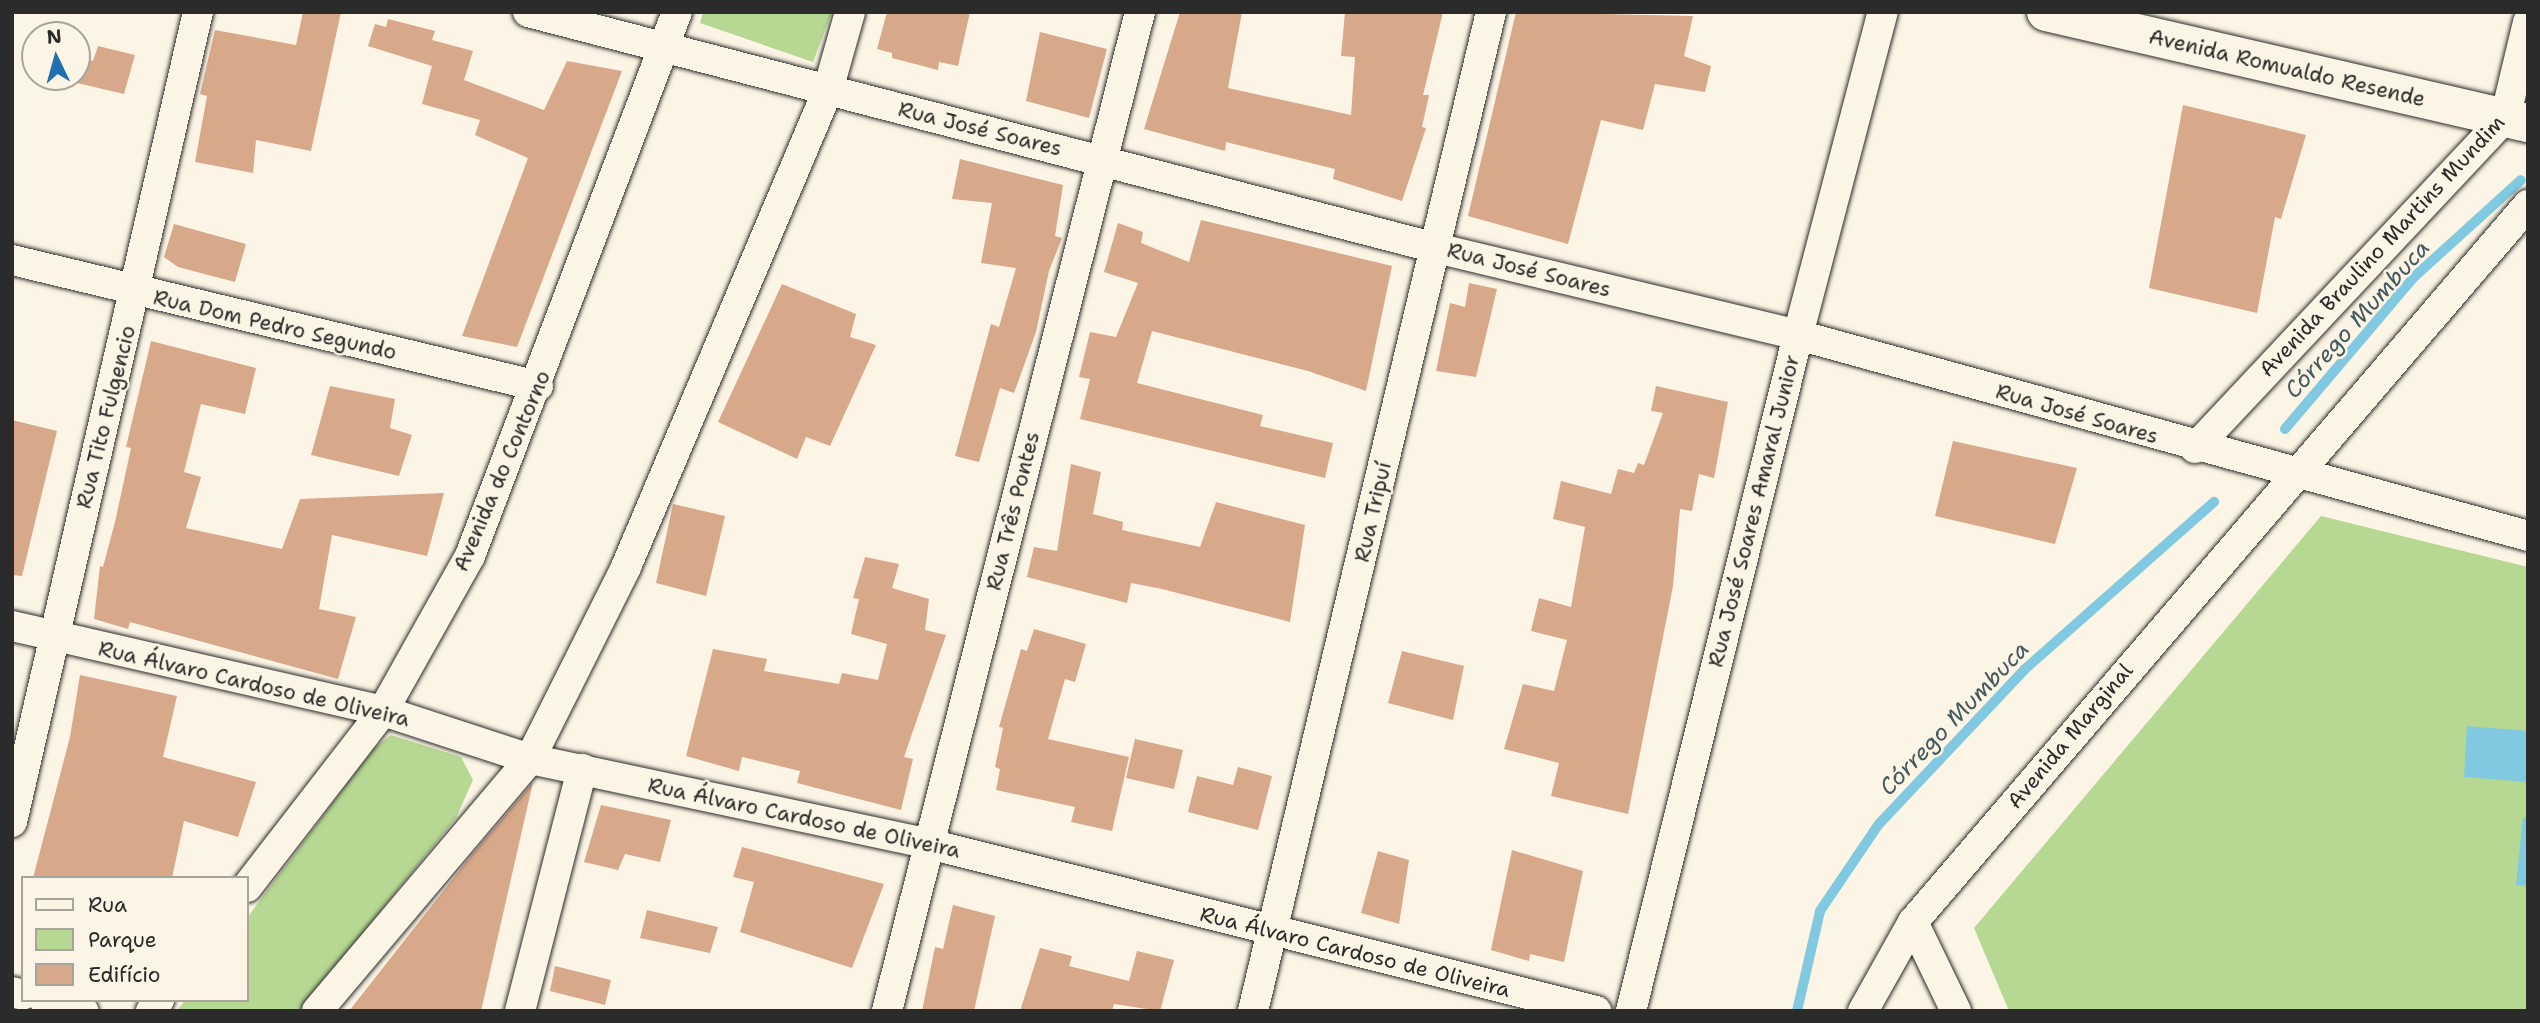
<!DOCTYPE html>
<meta charset="utf-8">
<style>
body{margin:0}
#map{position:relative;width:2540px;height:1023px;overflow:hidden;background:#fcf5e5;font-family:"Shantell Sans",sans-serif}
div>[style]{position:absolute}
[style*='--x']{left:calc(var(--x)*1px);top:calc(var(--y)*1px);width:calc(var(--w)*1px);rotate:calc(var(--a)*1deg)}
.green>*{inset:0;background:#b7d892}
.water>*{inset:0;background:#80c9e0}
.stream>*{height:10px;margin:-5px;padding:0 5px;transform-origin:5px;border-radius:5px;background:#80c9e0}
.building>*{inset:0;background:#d8a88a}
.roads{filter:drop-shadow(0 0 2px #2b2b2b) drop-shadow(0 0 2px #2b2b2b)}
.street>*{height:30px;margin:-15px;padding:0 15px;transform-origin:15px;border-radius:15px;background:#fcf5e5}
.secondary>*{height:38px;margin:-19px;padding:0 19px;transform-origin:19px;border-radius:19px;background:#fcf5e5}
span{translate:-50% -50%;white-space:nowrap;text-align:center;line-height:1.15;-webkit-text-stroke:5px #fcf5e5;paint-order:stroke}
.street-label{font-size:21px;color:#2b2b2b}
.water-label{font-size:23px;color:#445a61;font-style:italic}
.frame{position:absolute;inset:0;border:14px solid #2b2b2b;pointer-events:none}
.legend{position:absolute;left:21px;top:876px;width:228px;height:126px;box-sizing:border-box;background:#fcf5e5;border:2px solid #a8a49b;margin:0;padding:9px 12px;list-style:none;font-size:21px;color:#2b2b2b}
.legend li{display:flex;align-items:center;gap:14px;height:35px}
.legend b{width:35px;border:2px solid #a8a49b}
.north{position:absolute;left:21px;top:21px;width:70px;height:70px;box-sizing:border-box;background:#fcf5e5;border:2px solid #a8a49b;border-radius:50%;rotate:355deg;font-size:19px;font-weight:700;line-height:28px;text-align:center;color:#2b2b2b}
.north::after{content:'';display:block;margin:auto;width:24px;height:32px;background:#1f6fb2;clip-path:polygon(50% 0,100% 100%,50% 72%,0 100%)}
</style>
<div id="map">
<div class="green">
<div style="clip-path:polygon(703px 12px,832px 12px,813px 62px,700px 23px)"></div>
<div style="clip-path:polygon(2321px 516px,2528px 567px,2528px 1011px,2009px 1011px,1974px 928px)"></div>
<div style="clip-path:polygon(391px 735px,461px 757px,473px 780px,456px 818px,299px 1011px,177px 1011px,185px 1000px,247px 1000px,247px 918px,373px 749px)"></div>
</div>
<div class="water">
<div style="clip-path:polygon(2467px 726px,2528px 731px,2528px 782px,2464px 777px)"></div>
<div style="clip-path:polygon(2523px 817px,2528px 817px,2528px 886px,2516px 885px)"></div>
</div>
<div class="stream">
<div style="--x:2285;--y:429;--w:199;--a:-49.7"></div>
<div style="--x:2414;--y:277;--w:144;--a:-42.2"></div>
<div style="--x:1797;--y:1011;--w:103;--a:-77"></div>
<div style="--x:1820;--y:911;--w:105;--a:-55.9"></div>
<div style="--x:1879;--y:824;--w:212;--a:-46.7"></div>
<div style="--x:2024;--y:670;--w:254;--a:-41.5"></div>
</div>
<div class="building">
<div style="clip-path:polygon(303px 12px,341px 12px,311px 151px,256px 140px,253px 173px,195px 162px,207px 96px,200px 94px,215px 30px,296px 45px)"></div>
<div style="clip-path:polygon(887px 12px,970px 12px,958px 66px,939px 62px,938px 70px,892px 58px,892px 53px,877px 49px)"></div>
<div style="clip-path:polygon(1180px 12px,1242px 12px,1228px 88px,1351px 115px,1355px 57px,1341px 56px,1345px 12px,1443px 12px,1423px 95px,1429px 95px,1422px 127px,1426px 128px,1402px 201px,1333px 179px,1335px 169px,1226px 142px,1225px 151px,1144px 129px)"></div>
<div style="clip-path:polygon(1516px 12px,1693px 16px,1684px 56px,1711px 66px,1705px 92px,1655px 84px,1643px 130px,1601px 120px,1568px 244px,1468px 216px)"></div>
<div style="clip-path:polygon(388px 19px,435px 31px,432px 40px,473px 51px,464px 80px,544px 110px,567px 61px,622px 71px,517px 347px,462px 336px,528px 158px,475px 135px,480px 120px,422px 104px,432px 66px,368px 46px,375px 24px,386px 27px)"></div>
<div style="clip-path:polygon(1040px 32px,1107px 49px,1089px 118px,1026px 101px)"></div>
<div style="clip-path:polygon(98px 46px,135px 55px,124px 94px,77px 83px,77px 57px,93px 61px)"></div>
<div style="clip-path:polygon(2183px 105px,2306px 135px,2281px 219px,2275px 217px,2257px 313px,2149px 288px)"></div>
<div style="clip-path:polygon(960px 159px,1063px 185px,1055px 236px,1062px 238px,1049px 271px,1036px 332px,1014px 393px,1000px 388px,979px 462px,955px 456px,991px 324px,999px 327px,1016px 268px,981px 263px,992px 203px,952px 199px)"></div>
<div style="clip-path:polygon(1201px 220px,1392px 266px,1366px 391px,1308px 371px,1152px 331px,1137px 383px,1263px 415px,1260px 426px,1333px 443px,1325px 478px,1080px 419px,1090px 379px,1079px 377px,1090px 332px,1116px 337px,1138px 283px,1104px 272px,1118px 223px,1143px 232px,1141px 243px,1189px 262px)"></div>
<div style="clip-path:polygon(174px 224px,246px 244px,235px 282px,178px 267px,164px 257px)"></div>
<div style="clip-path:polygon(1469px 283px,1497px 289px,1476px 377px,1436px 371px,1450px 303px,1465px 307px)"></div>
<div style="clip-path:polygon(782px 284px,856px 314px,850px 337px,876px 345px,830px 446px,806px 437px,797px 459px,718px 422px)"></div>
<div style="clip-path:polygon(151px 341px,256px 368px,245px 414px,201px 404px,184px 472px,201px 477px,186px 528px,282px 549px,300px 499px,444px 493px,427px 556px,332px 535px,319px 609px,356px 617px,338px 679px,130px 622px,128px 629px,94px 619px,100px 566px,103px 567px,115px 522px,131px 448px,126px 447px)"></div>
<div style="clip-path:polygon(330px 386px,395px 399px,390px 428px,412px 435px,399px 476px,311px 455px)"></div>
<div style="clip-path:polygon(1656px 386px,1728px 402px,1714px 478px,1699px 474px,1692px 511px,1680px 509px,1673px 586px,1628px 814px,1551px 796px,1559px 763px,1504px 749px,1523px 684px,1554px 691px,1567px 640px,1531px 631px,1539px 598px,1571px 607px,1585px 527px,1553px 519px,1561px 481px,1611px 494px,1618px 469px,1634px 473px,1638px 463px,1644px 465px,1663px 413px,1651px 411px)"></div>
<div style="clip-path:polygon(12px 420px,57px 431px,22px 576px,12px 575px)"></div>
<div style="clip-path:polygon(1953px 441px,2077px 468px,2055px 544px,1935px 516px)"></div>
<div style="clip-path:polygon(1071px 464px,1101px 472px,1093px 514px,1123px 522px,1122px 530px,1200px 547px,1216px 502px,1305px 525px,1290px 622px,1162px 589px,1131px 583px,1127px 603px,1027px 577px,1034px 547px,1057px 551px)"></div>
<div style="clip-path:polygon(673px 504px,725px 516px,706px 596px,656px 583px)"></div>
<div style="clip-path:polygon(865px 557px,899px 564px,892px 588px,929px 599px,925px 630px,946px 635px,904px 757px,913px 759px,901px 810px,797px 783px,800px 771px,742px 757px,739px 771px,686px 756px,713px 649px,767px 659px,764px 671px,839px 684px,842px 673px,878px 680px,887px 644px,851px 634px,859px 599px,853px 598px)"></div>
<div style="clip-path:polygon(1034px 629px,1086px 644px,1075px 682px,1065px 679px,1048px 739px,1129px 757px,1112px 831px,1071px 822px,1075px 807px,996px 790px,1000px 769px,995px 767px,1003px 728px,999px 727px,1021px 649px,1027px 651px)"></div>
<div style="clip-path:polygon(1402px 651px,1464px 666px,1453px 720px,1388px 703px)"></div>
<div style="clip-path:polygon(80px 675px,177px 696px,163px 757px,256px 782px,238px 837px,184px 821px,172px 878px,33px 878px,70px 737px)"></div>
<div style="clip-path:polygon(1135px 739px,1183px 750px,1174px 789px,1126px 778px)"></div>
<div style="clip-path:polygon(1238px 767px,1272px 776px,1258px 830px,1188px 812px,1197px 776px,1233px 785px)"></div>
<div style="clip-path:polygon(533px 782px,481px 1011px,349px 1011px,470px 857px)"></div>
<div style="clip-path:polygon(601px 805px,671px 820px,660px 862px,625px 854px,618px 870px,584px 862px)"></div>
<div style="clip-path:polygon(742px 847px,884px 884px,852px 968px,740px 932px,754px 882px,733px 877px)"></div>
<div style="clip-path:polygon(1512px 850px,1583px 871px,1564px 962px,1530px 954px,1529px 961px,1491px 950px)"></div>
<div style="clip-path:polygon(1378px 851px,1409px 860px,1399px 924px,1361px 913px)"></div>
<div style="clip-path:polygon(953px 905px,995px 916px,974px 1011px,922px 1011px,935px 947px,943px 949px)"></div>
<div style="clip-path:polygon(647px 910px,718px 927px,710px 953px,640px 938px)"></div>
<div style="clip-path:polygon(1040px 948px,1072px 956px,1069px 966px,1129px 981px,1137px 951px,1174px 960px,1160px 1011px,1114px 1004px,1112px 1011px,1020px 1011px)"></div>
<div style="clip-path:polygon(555px 966px,611px 980px,605px 1005px,550px 991px)"></div>
</div>
<div class="roads">
<div class="street">
<div style="--x:528;--y:12;--w:938;--a:14.57"></div>
<div style="--x:1436;--y:248;--w:372;--a:13.5"></div>
<div style="--x:1798;--y:335;--w:757;--a:15.39"></div>
<div style="--x:12;--y:260;--w:541;--a:13.47"></div>
<div style="--x:2195;--y:448;--w:453;--a:-46.8"></div>
<div style="--x:2505;--y:118;--w:99;--a:-76.5"></div>
<div style="--x:12;--y:626;--w:381;--a:12.9"></div>
<div style="--x:383;--y:711;--w:155;--a:18.1"></div>
<div style="--x:530;--y:759;--w:408;--a:12"></div>
<div style="--x:929;--y:844;--w:688;--a:14.06"></div>
<div style="--x:12;--y:822;--w:831;--a:-77.07"></div>
<div style="--x:247;--y:887;--w:222;--a:-52.3"></div>
<div style="--x:383;--y:711;--w:178;--a:-60.7"></div>
<div style="--x:470;--y:556;--w:582;--a:-69.17"></div>
<div style="--x:1913;--y:922;--w:99;--a:64.2"></div>
<div style="--x:12;--y:992;--w:11;--a:15"></div>
<div style="--x:44;--y:1000;--w:41;--a:15.8"></div>
<div style="--x:151;--y:1011;--w:14;--a:-54"></div>
<div style="--x:317;--y:1011;--w:330;--a:-49.8"></div>
<div style="--x:530;--y:759;--w:215;--a:-63.4"></div>
<div style="--x:626;--y:567;--w:518;--a:-67.05"></div>
<div style="--x:828;--y:90;--w:81;--a:-74.2"></div>
<div style="--x:520;--y:1011;--w:250;--a:-75.6"></div>
<div style="--x:887;--y:1011;--w:1031;--a:-75.79"></div>
<div style="--x:1253;--y:1011;--w:1027;--a:-76.6"></div>
<div style="--x:1631;--y:1011;--w:696;--a:-76.12"></div>
<div style="--x:1798;--y:335;--w:334;--a:-75.3"></div>
<div style="--x:1863;--y:1011;--w:102;--a:-60.7"></div>
<div style="--x:1913;--y:922;--w:945;--a:-49.38"></div>
</div>
<div class="secondary">
<div style="--x:2046;--y:12;--w:495;--a:13"></div>
</div>
</div>
<div class="street-label">
<span style="left:2287px;top:68px;rotate:13deg">Avenida Romualdo Resende</span>
<span style="left:980px;top:129px;rotate:14deg">Rua José Soares</span>
<span style="left:2382px;top:246px;rotate:-47deg">Avenida Braulino Martins Mundim</span>
<span style="left:1529px;top:270px;rotate:14deg">Rua José Soares</span>
<span style="left:275px;top:325px;rotate:13deg">Rua Dom Pedro Segundo</span>
<span style="left:2077px;top:414px;rotate:16deg">Rua José Soares</span>
<span style="left:106px;top:417px;rotate:-76deg">Rua Tito Fulgencio</span>
<span style="left:502px;top:471px;rotate:-67deg">Avenida do Contorno</span>
<span style="left:1013px;top:511px;rotate:-76deg">Rua Três Pontes</span>
<span style="left:1754px;top:511px;rotate:-76deg">Rua José Soares Amaral Junior</span>
<span style="left:1373px;top:512px;rotate:-77deg">Rua Tripuí</span>
<span style="left:254px;top:684px;rotate:13deg">Rua Álvaro Cardoso de Oliveira</span>
<span style="left:2070px;top:736px;rotate:-50deg">Avenida Marginal</span>
<span style="left:804px;top:818px;rotate:12deg">Rua Álvaro Cardoso de Oliveira</span>
<span style="left:1355px;top:952px;rotate:14deg">Rua Álvaro Cardoso de Oliveira</span>
</div>
<div class="water-label">
<span style="left:2357px;top:319px;rotate:-48deg">Córrego Mumbuca</span>
<span style="left:1954px;top:718px;rotate:-46deg">Córrego Mumbuca</span>
</div>
<div class="frame"></div>
<ul class="legend">
<li><b style="height:9px;background:#fcf5e5"></b>Rua</li>
<li><b style="height:19px;background:#b7d892"></b>Parque</li>
<li><b style="height:19px;background:#d8a88a"></b>Edifício</li>
</ul>
<div class="north">N</div>
</div>
